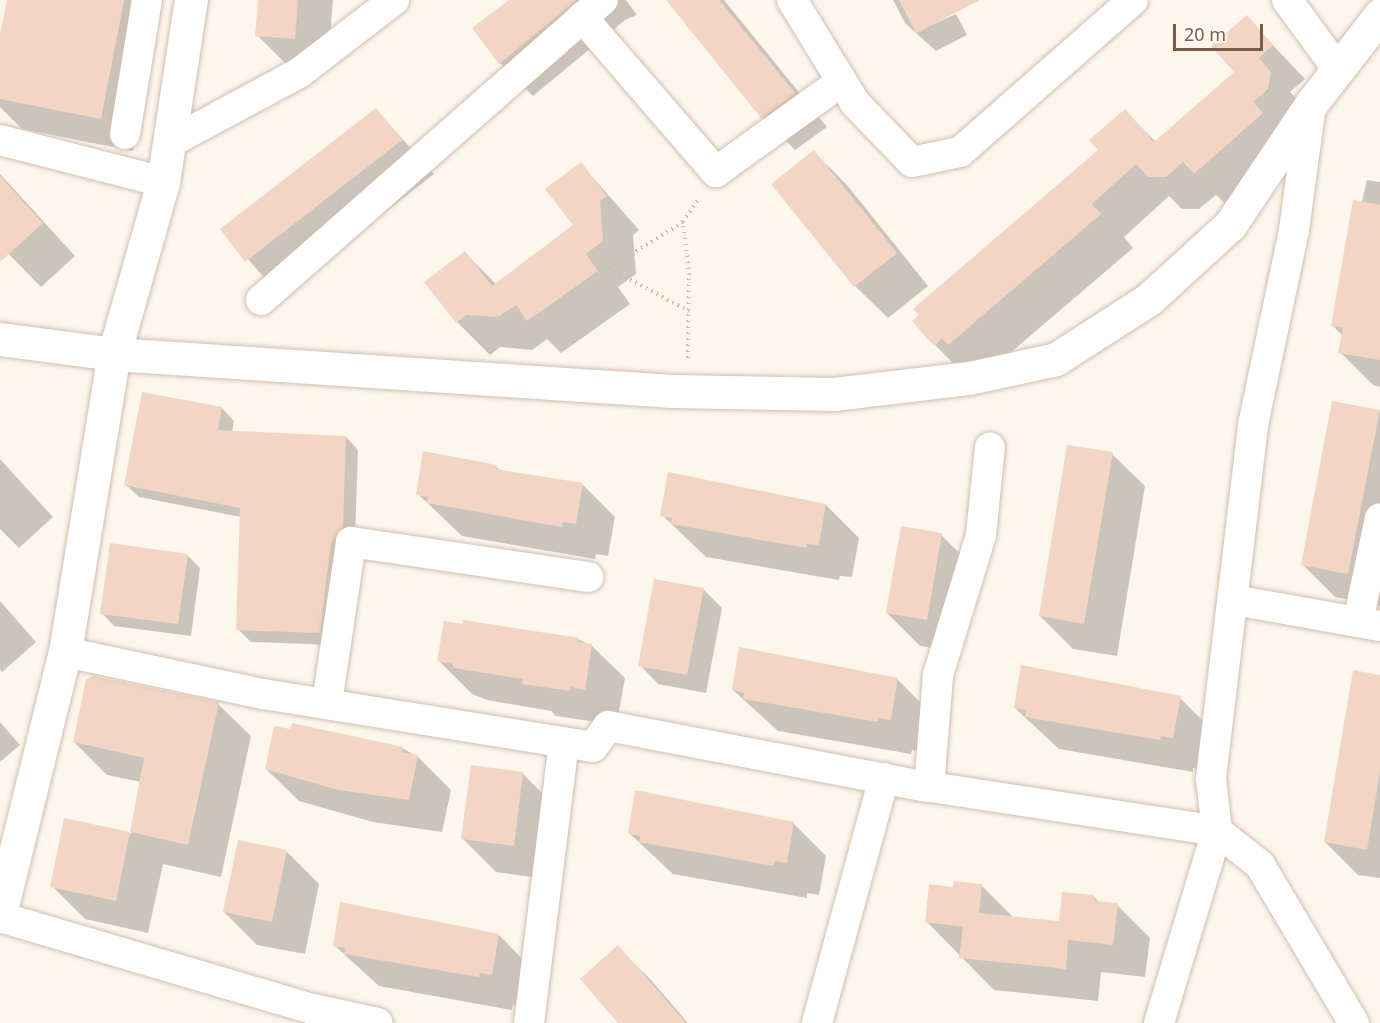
<!DOCTYPE html>
<style>
body{margin:0}
#map{position:relative;width:1380px;height:1023px;overflow:hidden;background:#fdf6ec;font-family:"Noto Sans",sans-serif}
div>[style]{position:absolute}
[style*='--x']{left:calc(var(--x)*1px);top:calc(var(--y)*1px);width:calc(var(--w)*1px);rotate:calc(var(--a)*1deg)}
.shadow>*{inset:0;background:#0003}
.building>*{inset:0;background:#f3d5c3}
.path>*{height:4px;margin-top:-2px;transform-origin:0;background:repeating-linear-gradient(90deg,#d9b8a5 0 1.5px,transparent 0 6px)}
.roads{filter:drop-shadow(0 0 2px #d1beb0) drop-shadow(0 0 2px #d1beb0)}
.minor>*{height:30px;margin:-15px;padding:0 15px;transform-origin:15px;border-radius:15px;background:#fff}
.tertiary>*{height:33px;margin:-16.5px;padding:0 16.5px;transform-origin:16.5px;border-radius:16.5px;background:#fff}
span{translate:-50% -50%;white-space:nowrap;text-align:center;line-height:1.15;-webkit-text-stroke:6px #fffaf3;paint-order:stroke}
.scale{position:absolute;left:1173px;top:24px;width:90px;height:27px;box-sizing:border-box;border:3px solid #7a5c4d;border-top:0;padding-left:8px;font-size:18px;line-height:21px;white-space:nowrap;color:#7a5c4d;-webkit-text-stroke:4px #fffaf3;paint-order:stroke}
</style>
<div id="map">
<div class="shadow">
<div style="clip-path:polygon(9px 0,163px 0,133px 151px,22px 129px,0 107px,0 42px)"></div>
<div style="clip-path:polygon(260px 0,333px 0,327px 71px,290px 68px,257px 35px)"></div>
<div style="clip-path:polygon(511px 0,626px 0,637px 15px,625px 20px,533px 96px,500px 63px)"></div>
<div style="clip-path:polygon(668px 0,724px 0,827px 127px,795px 150px,762px 117px)"></div>
<div style="clip-path:polygon(893px 0,949px 0,918px 31px,956px 14px,967px 35px,936px 51px,905px 23px)"></div>
<div style="clip-path:polygon(1246px 17px,1305px 79px,1290px 92px,1303px 106px,1228px 206px,1216px 195px,1199px 209px,1182px 209px,1169px 196px,1124px 237px,1133px 248px,982px 377px,967px 377px,935px 345px,1100px 150px,1125px 111px,1156px 142px,1236px 72px)"></div>
<div style="clip-path:polygon(376px 110px,434px 174px,279px 294px,222px 230px)"></div>
<div style="clip-path:polygon(814px 152px,847px 185px,928px 286px,888px 318px,855px 286px)"></div>
<div style="clip-path:polygon(581px 164px,639px 230px,633px 235px,636px 274px,618px 287px,630px 304px,561px 353px,547px 339px,532px 350px,500px 347px,490px 355px,457px 322px,465px 253px,496px 284px,575px 226px)"></div>
<div style="clip-path:polygon(0 174px,75px 256px,41px 287px,0 245px)"></div>
<div style="clip-path:polygon(1367px 180px,1380px 182px,1380px 387px,1373px 385px,1340px 352px,1343px 336px,1332px 325px)"></div>
<div style="clip-path:polygon(222px 408px,234px 421px,232px 432px,346px 437px,358px 450px,355px 540px,332px 645px,251px 642px,238px 629px,241px 517px,139px 497px,126px 485px)"></div>
<div style="clip-path:polygon(1379px 412px,1380px 412px,1380px 606px,1335px 597px,1302px 564px)"></div>
<div style="clip-path:polygon(1112px 454px,1145px 486px,1117px 656px,1073px 649px,1040px 616px)"></div>
<div style="clip-path:polygon(0 459px,53px 517px,19px 548px,0 529px)"></div>
<div style="clip-path:polygon(496px 467px,501px 471px,582px 484px,615px 517px,608px 556px,596px 554px,595px 559px,462px 536px,418px 494px)"></div>
<div style="clip-path:polygon(826px 505px,859px 538px,852px 577px,840px 576px,839px 580px,706px 557px,662px 515px)"></div>
<div style="clip-path:polygon(941px 535px,974px 567px,960px 653px,920px 646px,887px 613px)"></div>
<div style="clip-path:polygon(187px 555px,200px 568px,191px 636px,114px 626px,102px 613px)"></div>
<div style="clip-path:polygon(703px 589px,722px 608px,706px 693px,658px 684px,640px 665px)"></div>
<div style="clip-path:polygon(0 601px,36px 642px,2px 672px,0 670px)"></div>
<div style="clip-path:polygon(578px 639px,592px 646px,625px 678px,617px 722px,603px 723px,556px 716px,551px 711px,487px 700px,472px 694px,439px 661px)"></div>
<div style="clip-path:polygon(740px 649px,898px 680px,931px 713px,924px 752px,912px 750px,911px 754px,778px 731px,733px 690px)"></div>
<div style="clip-path:polygon(1380px 676px,1380px 878px,1358px 875px,1325px 842px)"></div>
<div style="clip-path:polygon(1180px 698px,1213px 731px,1206px 770px,1193px 768px,1193px 772px,1059px 749px,1015px 708px)"></div>
<div style="clip-path:polygon(218px 704px,251px 736px,221px 877px,163px 864px,148px 933px,85px 919px,52px 886px,66px 820px,131px 834px,141px 782px,107px 775px,74px 742px)"></div>
<div style="clip-path:polygon(0 722px,20px 745px,0 762px)"></div>
<div style="clip-path:polygon(402px 748px,418px 757px,451px 790px,442px 832px,373px 822px,299px 801px,266px 769px)"></div>
<div style="clip-path:polygon(522px 773px,555px 806px,546px 879px,496px 872px,463px 839px)"></div>
<div style="clip-path:polygon(793px 823px,826px 856px,819px 895px,807px 893px,807px 898px,673px 874px,629px 833px)"></div>
<div style="clip-path:polygon(286px 851px,319px 884px,305px 954px,257px 945px,224px 912px)"></div>
<div style="clip-path:polygon(982px 886px,1014px 918px,1060px 923px,1094px 897px,1100px 903px,1117px 905px,1150px 938px,1145px 977px,1101px 972px,1098px 1001px,994px 990px,927px 922px,954px 889px)"></div>
<div style="clip-path:polygon(499px 935px,531px 968px,525px 1007px,513px 1005px,512px 1010px,379px 986px,334px 945px)"></div>
<div style="clip-path:polygon(618px 948px,651px 980px,688px 1023px,620px 1023px)"></div>
</div>
<div class="building">
<div style="clip-path:polygon(7px 0,124px 0,101px 119px,0 99px,0 35px)"></div>
<div style="clip-path:polygon(258px 0,298px 0,295px 39px,255px 36px)"></div>
<div style="clip-path:polygon(509px 0,577px 0,499px 64px,472px 28px)"></div>
<div style="clip-path:polygon(666px 0,719px 0,795px 93px,761px 118px)"></div>
<div style="clip-path:polygon(899px 0,980px 0,916px 33px)"></div>
<div style="clip-path:polygon(1247px 15px,1273px 45px,1259px 58px,1271px 72px,1268px 89px,1253px 102px,1263px 113px,1194px 174px,1183px 162px,1166px 177px,1148px 177px,1136px 164px,1092px 204px,1101px 214px,948px 345px,942px 338px,934px 346px,912px 321px,919px 315px,913px 309px,1098px 150px,1089px 140px,1125px 109px,1154px 142px,1234px 72px,1211px 46px)"></div>
<div style="clip-path:polygon(376px 108px,402px 140px,245px 262px,220px 229px)"></div>
<div style="clip-path:polygon(814px 150px,897px 253px,854px 287px,771px 184px)"></div>
<div style="clip-path:polygon(581px 162px,607px 196px,600px 201px,603px 241px,586px 254px,598px 271px,527px 321px,516px 305px,498px 317px,466px 315px,456px 323px,424px 282px,465px 251px,492px 286px,573px 225px,545px 189px)"></div>
<div style="clip-path:polygon(0 176px,43px 223px,0 262px)"></div>
<div style="clip-path:polygon(1353px 200px,1380px 205px,1380px 360px,1338px 353px,1343px 327px,1331px 326px)"></div>
<div style="clip-path:polygon(142px 392px,222px 407px,218px 430px,346px 436px,343px 527px,331px 543px,320px 633px,236px 630px,240px 508px,124px 485px)"></div>
<div style="clip-path:polygon(1332px 401px,1380px 410px,1348px 574px,1301px 565px)"></div>
<div style="clip-path:polygon(1067px 445px,1113px 452px,1084px 624px,1039px 616px)"></div>
<div style="clip-path:polygon(423px 451px,497px 465px,496px 469px,583px 483px,576px 524px,563px 522px,562px 527px,427px 503px,428px 497px,416px 495px)"></div>
<div style="clip-path:polygon(668px 472px,826px 504px,819px 545px,807px 544px,806px 548px,671px 524px,672px 518px,660px 516px)"></div>
<div style="clip-path:polygon(901px 526px,942px 533px,927px 620px,886px 613px)"></div>
<div style="clip-path:polygon(110px 543px,188px 554px,178px 624px,100px 614px)"></div>
<div style="clip-path:polygon(654px 579px,704px 588px,687px 675px,638px 666px)"></div>
<div style="clip-path:polygon(463px 620px,579px 638px,578px 642px,592px 644px,585px 690px,571px 687px,570px 691px,522px 684px,523px 679px,453px 668px,453px 664px,437px 661px,444px 621px,462px 624px)"></div>
<div style="clip-path:polygon(739px 647px,898px 678px,891px 720px,879px 718px,878px 722px,743px 699px,744px 693px,732px 690px)"></div>
<div style="clip-path:polygon(1021px 665px,1181px 696px,1173px 738px,1161px 736px,1160px 740px,1025px 717px,1026px 710px,1014px 708px)"></div>
<div style="clip-path:polygon(1353px 670px,1380px 675px,1380px 772px,1367px 850px,1324px 842px)"></div>
<div style="clip-path:polygon(94px 676px,219px 702px,188px 845px,130px 832px,144px 758px,73px 742px,86px 679px)"></div>
<div style="clip-path:polygon(292px 723px,403px 747px,402px 752px,418px 755px,409px 800px,338px 790px,265px 769px,274px 726px,290px 729px)"></div>
<div style="clip-path:polygon(471px 765px,523px 772px,514px 846px,461px 839px)"></div>
<div style="clip-path:polygon(635px 790px,794px 822px,787px 863px,775px 861px,774px 866px,639px 842px,640px 836px,628px 834px)"></div>
<div style="clip-path:polygon(64px 818px,130px 832px,116px 901px,50px 887px)"></div>
<div style="clip-path:polygon(238px 840px,287px 850px,272px 922px,223px 912px)"></div>
<div style="clip-path:polygon(954px 881px,982px 884px,979px 913px,1059px 921px,1062px 892px,1094px 895px,1094px 901px,1118px 903px,1113px 945px,1068px 940px,1066px 969px,959px 958px,963px 927px,925px 922px,929px 884px,953px 887px)"></div>
<div style="clip-path:polygon(340px 902px,499px 934px,492px 975px,480px 973px,479px 977px,344px 954px,345px 948px,333px 946px)"></div>
<div style="clip-path:polygon(618px 945px,686px 1023px,618px 1023px,580px 979px)"></div>
</div>
<div class="path">
<div style="--x:683;--y:222;--w:87;--a:148.1"></div>
<div style="--x:609;--y:268;--w:91;--a:28.3"></div>
<div style="--x:688;--y:358;--w:83;--a:-89.3"></div>
<div style="--x:689;--y:275;--w:53;--a:-96.5"></div>
<div style="--x:683;--y:222;--w:30;--a:-56"></div>
</div>
<div class="roads">
<div class="minor">
<div style="--x:792;--y:0;--w:121;--a:58.5"></div>
<div style="--x:855;--y:103;--w:82;--a:46"></div>
<div style="--x:912;--y:162;--w:49;--a:-11.8"></div>
<div style="--x:960;--y:152;--w:230;--a:-41.3"></div>
<div style="--x:1287;--y:0;--w:84;--a:53.7"></div>
<div style="--x:582;--y:17;--w:205;--a:49.2"></div>
<div style="--x:716;--y:172;--w:155;--a:-35.8"></div>
<div style="--x:125;--y:134;--w:136;--a:-80.7"></div>
<div style="--x:0;--y:140;--w:168;--a:14.4"></div>
<div style="--x:169;--y:143;--w:148;--a:-28.3"></div>
<div style="--x:299;--y:73;--w:120;--a:-37.5"></div>
<div style="--x:261;--y:300;--w:455;--a:-41.3"></div>
<div style="--x:1234;--y:600;--w:148;--a:10.1"></div>
<div style="--x:1358;--y:622;--w:106;--a:-78.1"></div>
<div style="--x:65;--y:652;--w:202;--a:12"></div>
<div style="--x:263;--y:694;--w:334;--a:9.1"></div>
<div style="--x:593;--y:747;--w:26;--a:-54"></div>
<div style="--x:608;--y:726;--w:322;--a:10.8"></div>
<div style="--x:924;--y:786;--w:296;--a:8.7"></div>
<div style="--x:1217;--y:831;--w:55;--a:38.3"></div>
<div style="--x:1260;--y:865;--w:184;--a:59.3"></div>
<div style="--x:327;--y:703;--w:163;--a:-81.5"></div>
<div style="--x:351;--y:542;--w:240;--a:8.4"></div>
<div style="--x:929;--y:787;--w:112;--a:-85.4"></div>
<div style="--x:938;--y:675;--w:146;--a:-72.9"></div>
<div style="--x:981;--y:535;--w:88;--a:-84.2"></div>
<div style="--x:0;--y:917;--w:326;--a:16.4"></div>
<div style="--x:313;--y:1009;--w:66;--a:12.2"></div>
<div style="--x:529;--y:1023;--w:282;--a:-82.9"></div>
<div style="--x:817;--y:1023;--w:254;--a:-74.7"></div>
<div style="--x:1159;--y:1023;--w:201;--a:-73.2"></div>
<div style="--x:1217;--y:831;--w:53;--a:-96.5"></div>
<div style="--x:1211;--y:778;--w:355;--a:-83.2"></div>
<div style="--x:1253;--y:425;--w:199;--a:-78.1"></div>
<div style="--x:1294;--y:230;--w:127;--a:-82.3"></div>
</div>
<div class="tertiary">
<div style="--x:0;--y:339;--w:115;--a:7.5"></div>
<div style="--x:114;--y:354;--w:560;--a:3.79"></div>
<div style="--x:673;--y:391;--w:161;--a:1.1"></div>
<div style="--x:834;--y:394;--w:136;--a:-6.8"></div>
<div style="--x:969;--y:378;--w:89;--a:-12.3"></div>
<div style="--x:1056;--y:359;--w:111;--a:-32.8"></div>
<div style="--x:1149;--y:299;--w:110;--a:-42.4"></div>
<div style="--x:1230;--y:225;--w:146;--a:-56.2"></div>
<div style="--x:1311;--y:104;--w:113;--a:-52.2"></div>
<div style="--x:0;--y:914;--w:270;--a:-76.1"></div>
<div style="--x:65;--y:652;--w:302;--a:-80.7"></div>
<div style="--x:114;--y:354;--w:179;--a:-74.1"></div>
<div style="--x:163;--y:182;--w:184;--a:-81.3"></div>
</div>
</div>
<div class="scale">20 m</div>
</div>
